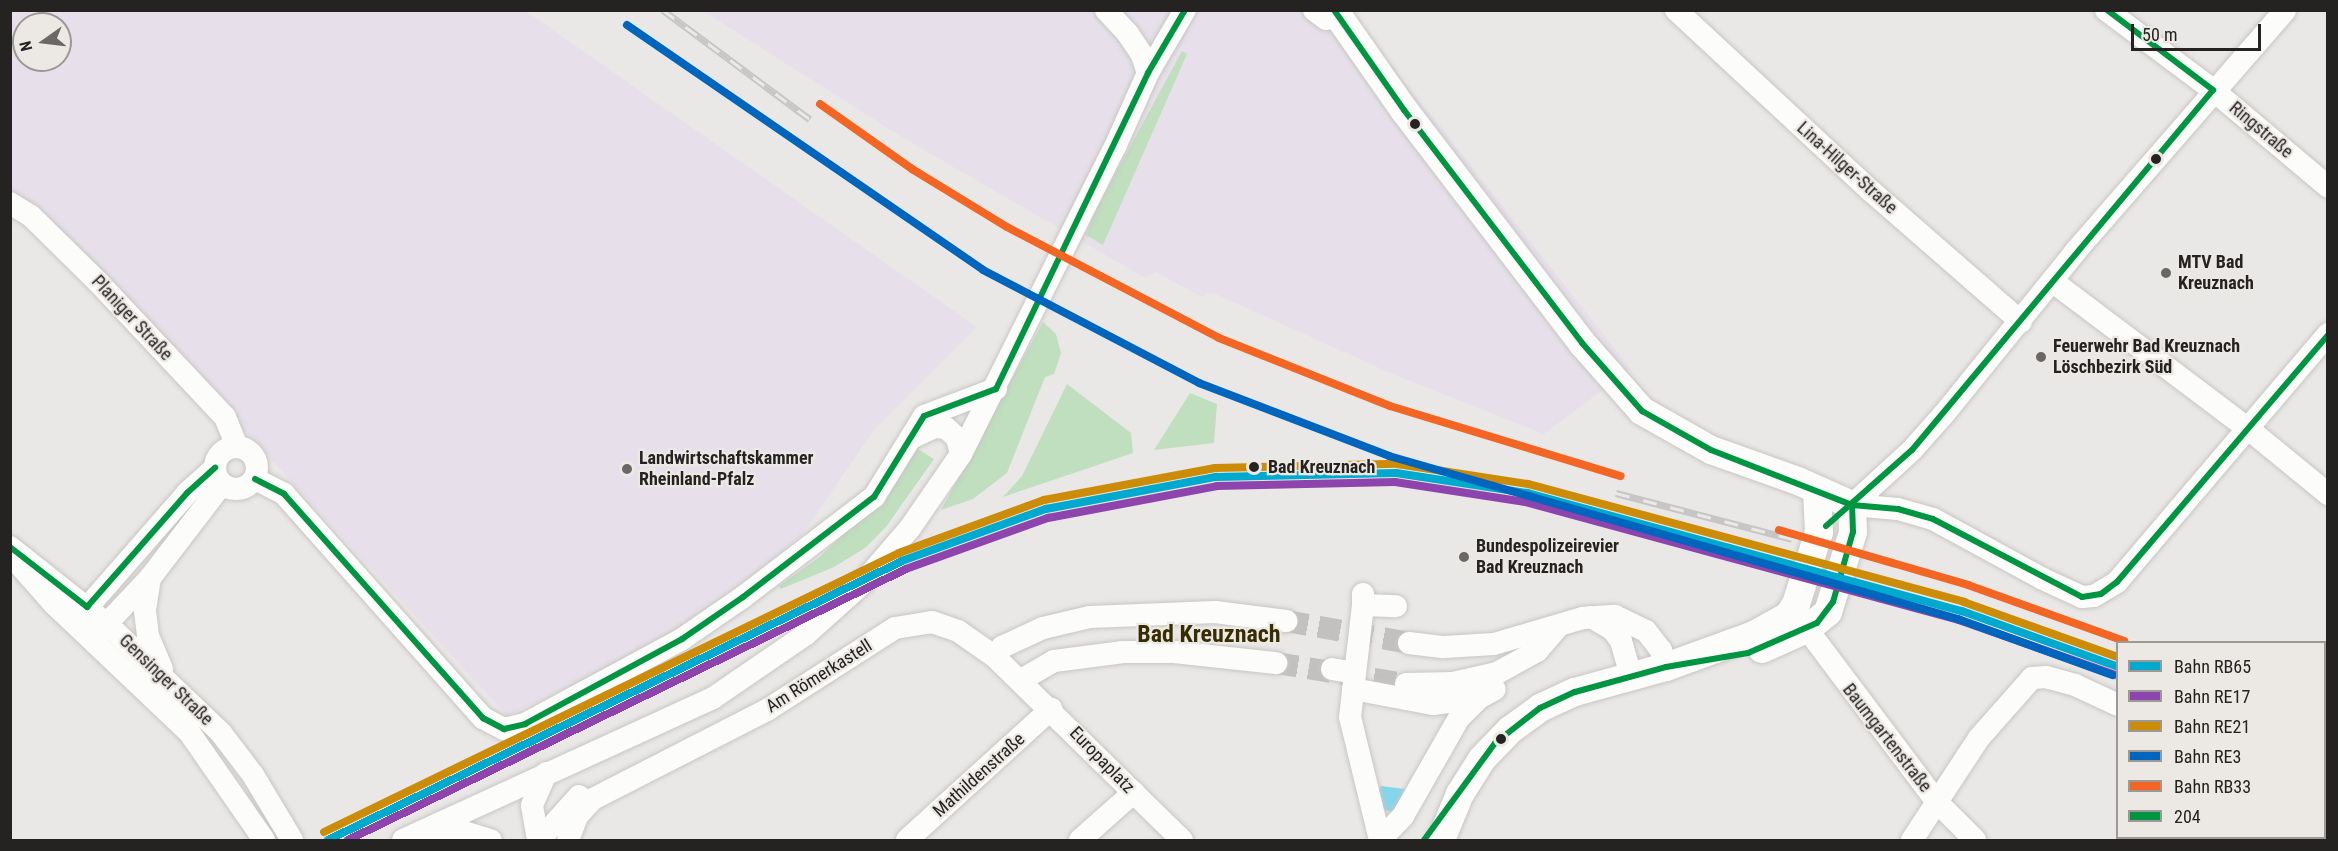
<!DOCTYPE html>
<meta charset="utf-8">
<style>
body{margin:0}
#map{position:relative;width:2338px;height:851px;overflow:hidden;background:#eae8e6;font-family:"Roboto Condensed",sans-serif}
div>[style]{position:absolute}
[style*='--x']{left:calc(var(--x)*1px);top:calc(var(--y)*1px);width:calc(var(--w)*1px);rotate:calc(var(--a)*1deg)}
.commercial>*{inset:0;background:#e7e0ea}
.green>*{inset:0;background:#bfdfbe}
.water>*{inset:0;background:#84d6eb}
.minor-tunnel>*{height:22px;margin-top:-11px;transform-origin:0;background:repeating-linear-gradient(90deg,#c3c1bf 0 22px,transparent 0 33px)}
.roads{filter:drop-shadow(0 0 2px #c8c6c4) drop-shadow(0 0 2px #c8c6c4)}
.minor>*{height:22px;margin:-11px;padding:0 11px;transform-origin:11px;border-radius:11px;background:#fcfcfb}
.minor>.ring{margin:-11px;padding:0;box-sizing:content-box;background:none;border:22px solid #fcfcfb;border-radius:50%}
.major>*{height:28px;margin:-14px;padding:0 14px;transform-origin:14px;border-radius:14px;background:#fcfcfb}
.rail>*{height:7px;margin-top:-3.5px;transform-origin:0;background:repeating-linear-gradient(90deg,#ece8e4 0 14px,#c6c6c6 0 28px);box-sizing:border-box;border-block:2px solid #c6c6c6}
.bus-1>*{height:6px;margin:-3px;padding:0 3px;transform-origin:3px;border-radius:3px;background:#009641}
.rail-1>*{height:8px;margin:-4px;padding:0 4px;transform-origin:4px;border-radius:4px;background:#00a9ce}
.rail-2>*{height:8px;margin:-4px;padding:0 4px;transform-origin:4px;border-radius:4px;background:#8e44ad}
.rail-3>*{height:8px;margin:-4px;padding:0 4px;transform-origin:4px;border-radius:4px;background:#cd8c07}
.rail-4>*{height:8px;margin:-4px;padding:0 4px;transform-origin:4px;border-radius:4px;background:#0065bd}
.rail-5>*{height:8px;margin:-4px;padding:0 4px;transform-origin:4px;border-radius:4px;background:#f26522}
.dots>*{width:16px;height:16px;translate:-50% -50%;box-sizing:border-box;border:3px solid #ece8e4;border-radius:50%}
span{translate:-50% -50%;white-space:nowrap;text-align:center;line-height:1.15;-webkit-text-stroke:4.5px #ece8e4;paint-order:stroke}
.street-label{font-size:18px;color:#252322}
.poi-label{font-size:18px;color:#252322;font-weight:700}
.left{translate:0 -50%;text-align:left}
.stop-label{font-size:18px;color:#252322;font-weight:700}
.district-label{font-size:24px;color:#362d02;font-weight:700}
.frame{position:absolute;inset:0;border:12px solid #252322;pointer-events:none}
.legend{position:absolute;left:2116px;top:641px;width:210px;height:198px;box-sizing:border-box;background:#ece8e4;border:2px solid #9c9996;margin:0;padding:8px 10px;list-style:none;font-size:18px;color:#252322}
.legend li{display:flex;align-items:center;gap:12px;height:30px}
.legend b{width:30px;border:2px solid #9c9996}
.north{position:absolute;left:12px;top:12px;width:60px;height:60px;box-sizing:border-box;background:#ece8e4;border:2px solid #9c9996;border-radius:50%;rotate:256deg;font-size:16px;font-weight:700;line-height:24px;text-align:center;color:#252322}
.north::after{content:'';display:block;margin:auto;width:21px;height:27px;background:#6a6867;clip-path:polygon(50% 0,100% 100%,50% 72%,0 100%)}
.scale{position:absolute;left:2131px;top:24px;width:130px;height:27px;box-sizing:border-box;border:3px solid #252322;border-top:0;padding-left:8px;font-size:18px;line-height:21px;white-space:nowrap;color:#252322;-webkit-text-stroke:4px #ece8e4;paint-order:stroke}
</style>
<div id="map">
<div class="commercial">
<div style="clip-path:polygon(evenodd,10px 11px,526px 11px,977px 327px,874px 430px,802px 535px,683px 632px,507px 716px,45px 214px,11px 191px,10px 11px,24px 24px,60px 24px,60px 60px,24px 60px,24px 24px)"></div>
<div style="clip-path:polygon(703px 11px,1349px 11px,1631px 369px,1544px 434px,1397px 376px,1211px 292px,1202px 297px,1155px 272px,1145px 278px,905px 139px)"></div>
</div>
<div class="green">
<div style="clip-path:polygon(1182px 51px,1187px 54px,1103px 245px,1086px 235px,1093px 215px)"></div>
<div style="clip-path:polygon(1043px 322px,1056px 334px,1061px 353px,1054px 374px,1045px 377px,1007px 473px,973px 499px,941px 510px)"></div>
<div style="clip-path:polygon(1067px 384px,1131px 433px,1133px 453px,1003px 497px,1022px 476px)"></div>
<div style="clip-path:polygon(1190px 393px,1217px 404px,1214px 443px,1154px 450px)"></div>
<div style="clip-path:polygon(916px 448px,934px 459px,886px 527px,865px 548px,834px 567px,781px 589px,779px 586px,821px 556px,858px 520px)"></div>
</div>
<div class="water">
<div style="clip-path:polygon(1381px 786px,1405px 789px,1397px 812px,1381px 810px,1377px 792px)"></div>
</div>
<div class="minor-tunnel">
<div style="--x:1286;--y:621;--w:125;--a:10.1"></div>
<div style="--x:1276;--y:663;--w:132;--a:9.2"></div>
</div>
<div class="roads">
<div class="minor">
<div style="--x:1106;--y:10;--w:33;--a:47"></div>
<div style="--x:1128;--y:34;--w:25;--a:56"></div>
<div style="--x:1142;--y:55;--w:19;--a:72"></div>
<div style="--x:1314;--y:10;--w:15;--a:37"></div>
<div style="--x:1676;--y:10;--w:266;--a:42.9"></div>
<div style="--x:1871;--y:191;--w:199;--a:41.1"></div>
<div style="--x:2106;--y:10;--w:134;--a:36.8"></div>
<div style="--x:2213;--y:90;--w:150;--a:40.1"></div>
<div style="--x:10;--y:203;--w:25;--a:32"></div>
<div style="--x:31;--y:216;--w:95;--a:44.6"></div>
<div style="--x:99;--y:283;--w:184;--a:46.8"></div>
<div style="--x:225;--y:417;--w:32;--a:68"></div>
<div style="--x:2052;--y:281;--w:243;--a:37"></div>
<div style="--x:2246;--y:427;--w:106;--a:39.3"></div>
<div style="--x:911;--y:438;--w:26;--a:-25"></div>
<div style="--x:935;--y:427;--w:11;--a:5"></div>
<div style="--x:946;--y:428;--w:15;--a:42"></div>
<div style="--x:957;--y:438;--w:16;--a:76"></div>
<div class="ring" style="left:215px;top:447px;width:20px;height:20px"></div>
<div style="--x:255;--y:479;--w:33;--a:27"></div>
<div style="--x:284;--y:494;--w:300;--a:48.4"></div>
<div style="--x:483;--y:718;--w:24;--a:28"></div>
<div style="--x:504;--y:729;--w:22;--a:-13"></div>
<div style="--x:525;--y:724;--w:179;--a:-28.4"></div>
<div style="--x:682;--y:639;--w:74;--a:-34.5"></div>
<div style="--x:743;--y:597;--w:165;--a:-37.4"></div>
<div style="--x:874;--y:497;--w:95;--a:-58.3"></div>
<div style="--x:924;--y:416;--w:77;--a:-20.6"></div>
<div style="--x:1852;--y:505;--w:81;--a:-42.5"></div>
<div style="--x:1912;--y:450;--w:48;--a:-48.4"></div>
<div style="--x:1944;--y:414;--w:208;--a:-51"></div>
<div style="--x:2075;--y:252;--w:320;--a:-49"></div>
<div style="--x:1852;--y:505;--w:46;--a:5"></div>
<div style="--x:1898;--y:509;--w:36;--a:16"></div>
<div style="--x:1933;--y:519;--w:125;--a:28.6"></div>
<div style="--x:2043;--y:579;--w:43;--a:24.8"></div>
<div style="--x:2082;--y:597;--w:12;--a:-5"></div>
<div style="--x:2094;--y:596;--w:27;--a:-31"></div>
<div style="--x:2117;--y:582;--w:326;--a:-49.6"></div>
<div style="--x:10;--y:547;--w:124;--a:38.4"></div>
<div style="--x:107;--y:624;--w:158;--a:43.7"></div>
<div style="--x:221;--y:733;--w:53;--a:52.7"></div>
<div style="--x:253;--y:775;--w:76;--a:59"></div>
<div style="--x:17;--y:562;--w:55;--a:48.7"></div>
<div style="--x:53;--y:603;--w:187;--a:43.5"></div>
<div style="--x:189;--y:732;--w:131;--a:55.2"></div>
<div style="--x:150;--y:578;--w:33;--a:99"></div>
<div style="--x:145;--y:611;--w:25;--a:83"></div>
<div style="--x:148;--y:636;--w:36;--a:67"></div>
<div style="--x:1363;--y:594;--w:11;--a:90"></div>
<div style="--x:1363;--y:605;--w:33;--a:2"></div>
<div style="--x:1363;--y:605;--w:113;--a:96.6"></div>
<div style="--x:1350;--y:717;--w:127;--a:76.3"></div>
<div style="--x:79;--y:617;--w:164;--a:-48.9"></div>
<div style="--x:187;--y:493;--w:38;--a:-42"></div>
<div style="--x:1591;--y:617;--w:24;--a:30"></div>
<div style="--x:1612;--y:629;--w:15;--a:53"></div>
<div style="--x:1621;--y:641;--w:36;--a:74"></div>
<div style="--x:1791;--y:628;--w:16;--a:4"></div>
<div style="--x:1807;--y:629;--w:215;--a:53.1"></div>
<div style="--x:1936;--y:801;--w:55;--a:45"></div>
<div style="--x:97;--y:634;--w:77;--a:-46.6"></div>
<div style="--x:150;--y:578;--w:118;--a:-52.5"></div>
<div style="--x:1409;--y:643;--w:35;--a:7"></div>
<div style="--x:1444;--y:647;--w:50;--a:-3.4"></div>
<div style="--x:1494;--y:644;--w:93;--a:-16.3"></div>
<div style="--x:1583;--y:618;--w:32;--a:-4"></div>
<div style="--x:1615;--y:616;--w:34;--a:26"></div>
<div style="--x:1646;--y:631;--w:24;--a:52"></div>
<div style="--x:1661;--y:650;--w:18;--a:74"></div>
<div style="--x:994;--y:656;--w:12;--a:-48"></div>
<div style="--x:1002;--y:647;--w:45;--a:-24.9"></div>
<div style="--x:1043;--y:628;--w:48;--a:-13.2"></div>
<div style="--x:1090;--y:617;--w:125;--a:-2.3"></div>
<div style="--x:1215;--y:612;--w:72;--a:7.2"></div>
<div style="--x:1332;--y:669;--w:23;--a:10"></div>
<div style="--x:1021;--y:680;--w:38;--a:-30"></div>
<div style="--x:1054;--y:661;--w:70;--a:-7.4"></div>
<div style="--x:1123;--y:652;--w:51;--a:0"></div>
<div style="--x:1174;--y:652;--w:103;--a:6.2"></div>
<div style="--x:1406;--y:684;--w:47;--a:-1.2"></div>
<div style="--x:1453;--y:683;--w:45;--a:-12.8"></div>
<div style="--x:1497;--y:673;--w:46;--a:-28.8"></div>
<div style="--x:1537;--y:651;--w:29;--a:-49"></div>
<div style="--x:1353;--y:689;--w:81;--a:10.6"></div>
<div style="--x:1433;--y:704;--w:46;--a:-7.4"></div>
<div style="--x:2324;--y:832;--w:5;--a:37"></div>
<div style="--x:537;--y:834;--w:29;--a:-100"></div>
<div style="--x:532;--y:805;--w:35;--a:-66"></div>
<div style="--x:545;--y:834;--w:51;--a:-48.2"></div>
<div style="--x:424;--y:837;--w:40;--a:-7.1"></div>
<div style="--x:464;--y:832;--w:28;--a:17"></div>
<div style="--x:403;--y:840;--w:341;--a:-24.6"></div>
<div style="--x:713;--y:698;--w:112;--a:-34.4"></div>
<div style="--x:805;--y:635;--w:75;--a:-41.8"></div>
<div style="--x:861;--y:585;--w:75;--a:-49.3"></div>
<div style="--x:910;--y:528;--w:90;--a:-55.4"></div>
<div style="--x:961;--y:454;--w:343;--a:-63.4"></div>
<div style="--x:1115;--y:147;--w:81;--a:-66"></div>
<div style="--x:1148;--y:73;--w:73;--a:-59.6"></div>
<div style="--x:568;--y:840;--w:26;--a:-69"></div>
<div style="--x:577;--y:816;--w:23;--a:-47"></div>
<div style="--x:593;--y:799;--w:195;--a:-27.1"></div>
<div style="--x:767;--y:710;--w:152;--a:-32.6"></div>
<div style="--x:895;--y:628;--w:37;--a:-9"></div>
<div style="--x:932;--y:622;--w:28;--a:19"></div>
<div style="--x:958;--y:631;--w:44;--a:34.8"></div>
<div style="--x:994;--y:656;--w:263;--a:44.4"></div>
<div style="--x:907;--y:840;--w:195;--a:-42.3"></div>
<div style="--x:1080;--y:840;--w:72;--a:-41.6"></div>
<div style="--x:1380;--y:840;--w:33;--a:-46"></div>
<div style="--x:1403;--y:816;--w:113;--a:-60.3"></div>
<div style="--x:1459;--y:718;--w:28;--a:-45"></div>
<div style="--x:1479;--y:698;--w:18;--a:-29"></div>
<div style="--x:1912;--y:840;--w:122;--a:-56.7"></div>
<div style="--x:1979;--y:738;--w:80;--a:-48.5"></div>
<div style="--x:2032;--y:678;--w:14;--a:-4"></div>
<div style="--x:2046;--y:677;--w:30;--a:15"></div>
<div style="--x:2075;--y:685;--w:47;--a:24.9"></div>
<div style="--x:2242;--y:840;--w:4;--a:-34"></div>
</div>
<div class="major">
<div style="--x:1334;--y:10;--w:122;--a:55"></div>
<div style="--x:1404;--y:110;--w:293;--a:52.6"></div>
<div style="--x:1582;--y:343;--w:91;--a:48.6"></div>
<div style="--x:1642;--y:411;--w:79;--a:29.5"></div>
<div style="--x:1711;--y:450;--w:92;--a:19.6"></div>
<div style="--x:1798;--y:481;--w:59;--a:24"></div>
<div style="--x:1762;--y:649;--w:49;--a:-24"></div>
<div style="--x:1807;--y:629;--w:27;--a:-39"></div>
<div style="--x:1828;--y:612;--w:84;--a:-72.6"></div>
<div style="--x:1853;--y:532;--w:27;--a:-92"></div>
<div style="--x:1441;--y:840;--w:50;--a:-67.6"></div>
<div style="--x:1460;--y:794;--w:41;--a:-57.8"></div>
<div style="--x:1482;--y:759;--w:40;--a:-46"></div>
<div style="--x:1510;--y:730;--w:37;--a:-36"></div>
<div style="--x:1540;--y:708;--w:38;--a:-25"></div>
<div style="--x:1575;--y:692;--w:94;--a:-15.4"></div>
<div style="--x:1666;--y:667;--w:94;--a:-20"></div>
<div style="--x:1754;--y:635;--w:39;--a:-29"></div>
<div style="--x:1788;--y:616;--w:14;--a:-56"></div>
<div style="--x:1796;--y:604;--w:76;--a:-72.3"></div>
<div style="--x:1819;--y:532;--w:42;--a:-92.7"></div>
</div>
</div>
<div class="rail">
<div style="--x:663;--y:10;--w:183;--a:36.6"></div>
<div style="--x:1616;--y:493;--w:182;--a:14.6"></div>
</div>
<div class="bus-1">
<div style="--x:1334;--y:10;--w:122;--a:55"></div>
<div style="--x:1404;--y:110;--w:293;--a:52.6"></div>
<div style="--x:1582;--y:343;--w:91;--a:48.6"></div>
<div style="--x:1642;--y:411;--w:79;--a:29.5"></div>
<div style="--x:1711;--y:450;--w:151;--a:21.3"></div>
<div style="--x:1852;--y:505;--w:46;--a:5"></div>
<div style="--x:1898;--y:509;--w:36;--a:16"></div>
<div style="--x:1933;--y:519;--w:168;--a:27.6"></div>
<div style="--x:2082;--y:597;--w:19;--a:-9"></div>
<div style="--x:2101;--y:594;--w:20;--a:-37"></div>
<div style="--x:2117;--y:582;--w:325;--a:-49.5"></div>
<div style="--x:2107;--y:10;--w:133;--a:37"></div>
<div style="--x:255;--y:479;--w:33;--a:27"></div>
<div style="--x:284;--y:494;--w:300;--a:48.4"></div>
<div style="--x:483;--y:718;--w:24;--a:28"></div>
<div style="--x:504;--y:729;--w:22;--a:-13"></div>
<div style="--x:525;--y:724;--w:179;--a:-28.4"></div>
<div style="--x:682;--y:639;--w:74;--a:-34.5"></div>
<div style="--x:743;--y:597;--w:165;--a:-37.4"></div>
<div style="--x:874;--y:497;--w:95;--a:-58.3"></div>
<div style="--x:924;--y:416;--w:77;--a:-20.6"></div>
<div style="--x:996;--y:389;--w:351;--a:-64.3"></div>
<div style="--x:1148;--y:73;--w:73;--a:-59.6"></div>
<div style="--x:1826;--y:526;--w:115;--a:-41.5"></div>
<div style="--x:1912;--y:450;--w:469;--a:-50.1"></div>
<div style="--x:10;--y:547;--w:98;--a:37.9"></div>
<div style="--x:87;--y:607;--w:152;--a:-48.7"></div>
<div style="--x:187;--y:493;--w:38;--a:-42"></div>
<div style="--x:1424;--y:840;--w:120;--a:-53.8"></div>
<div style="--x:1495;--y:743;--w:57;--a:-37.9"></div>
<div style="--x:1540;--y:708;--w:38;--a:-25"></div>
<div style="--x:1575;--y:692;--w:94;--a:-15.4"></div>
<div style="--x:1666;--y:667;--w:83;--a:-9.7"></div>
<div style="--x:1748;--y:653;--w:75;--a:-23.5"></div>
<div style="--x:1817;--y:623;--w:26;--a:-53"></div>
<div style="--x:1833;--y:602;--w:73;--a:-74.1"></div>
<div style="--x:1853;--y:532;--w:27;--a:-92"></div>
</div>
<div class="rail-1">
<div style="--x:328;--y:840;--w:638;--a:-25.92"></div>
<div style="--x:902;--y:561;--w:153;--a:-19.9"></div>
<div style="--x:1046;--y:509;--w:173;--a:-10.7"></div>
<div style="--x:1216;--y:477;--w:180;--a:-1.3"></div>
<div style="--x:1396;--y:473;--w:133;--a:8.7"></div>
<div style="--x:1527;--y:493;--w:451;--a:15.2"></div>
<div style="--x:1962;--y:611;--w:166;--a:19.7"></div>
</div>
<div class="rail-2">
<div style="--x:348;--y:840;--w:620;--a:-25.9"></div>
<div style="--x:906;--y:569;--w:151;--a:-19.8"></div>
<div style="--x:1048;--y:518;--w:172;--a:-10.7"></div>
<div style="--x:1217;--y:486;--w:178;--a:-1.3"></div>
<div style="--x:1395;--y:482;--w:132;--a:8.7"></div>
<div style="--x:1525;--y:502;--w:450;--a:15.2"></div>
<div style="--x:1959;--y:620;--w:165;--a:19.4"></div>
</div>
<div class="rail-3">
<div style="--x:324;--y:832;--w:639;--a:-25.88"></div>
<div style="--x:899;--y:553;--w:154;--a:-20.1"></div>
<div style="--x:1044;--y:500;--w:174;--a:-10.6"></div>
<div style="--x:1215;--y:468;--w:182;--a:-1.3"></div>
<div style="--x:1397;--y:464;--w:133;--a:8.7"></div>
<div style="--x:1528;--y:484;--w:452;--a:15.1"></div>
<div style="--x:1964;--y:602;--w:164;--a:19.7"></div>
</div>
<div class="rail-4">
<div style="--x:627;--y:25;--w:432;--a:34.5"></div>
<div style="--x:983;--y:270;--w:244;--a:27.6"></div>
<div style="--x:1199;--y:383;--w:204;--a:21"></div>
<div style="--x:1389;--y:456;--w:592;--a:15.99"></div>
<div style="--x:1958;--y:619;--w:164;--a:20"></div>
</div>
<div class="rail-5">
<div style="--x:820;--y:104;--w:113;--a:35.2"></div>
<div style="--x:912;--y:169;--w:111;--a:31.4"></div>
<div style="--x:1007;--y:227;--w:239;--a:27.6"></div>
<div style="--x:1219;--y:338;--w:184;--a:21.7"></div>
<div style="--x:1390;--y:406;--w:241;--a:16.9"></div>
<div style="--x:1779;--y:530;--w:197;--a:16.2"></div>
<div style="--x:1968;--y:585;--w:166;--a:19.7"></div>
</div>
<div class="dots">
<div style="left:1415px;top:124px;background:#252322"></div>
<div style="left:2156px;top:159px;background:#252322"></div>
<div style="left:2166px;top:273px;background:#6a6867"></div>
<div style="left:2041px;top:357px;background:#6a6867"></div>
<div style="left:1254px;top:467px;background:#252322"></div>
<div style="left:627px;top:469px;background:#6a6867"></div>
<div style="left:1464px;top:557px;background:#6a6867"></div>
<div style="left:1501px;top:739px;background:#252322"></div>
</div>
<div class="street-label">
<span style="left:2261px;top:130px;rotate:40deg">Ringstraße</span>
<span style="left:1847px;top:168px;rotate:42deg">Lina-Hilger-Straße</span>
<span style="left:132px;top:318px;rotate:47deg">Planiger Straße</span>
<span style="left:819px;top:676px;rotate:-32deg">Am Römerkastell</span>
<span style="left:166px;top:680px;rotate:44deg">Gensinger Straße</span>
<span style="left:1887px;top:738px;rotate:52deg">Baumgartenstraße</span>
<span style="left:1102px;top:760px;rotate:46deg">Europaplatz</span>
<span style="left:979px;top:775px;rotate:-42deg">Mathildenstraße</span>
</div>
<div class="poi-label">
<span class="left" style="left:2178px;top:273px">MTV Bad<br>Kreuznach</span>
<span class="left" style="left:2053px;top:357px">Feuerwehr Bad Kreuznach<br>Löschbezirk Süd</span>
<span class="left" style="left:639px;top:469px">Landwirtschaftskammer<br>Rheinland-Pfalz</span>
<span class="left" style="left:1476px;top:557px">Bundespolizeirevier<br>Bad Kreuznach</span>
</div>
<div class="stop-label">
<span class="left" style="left:1268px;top:467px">Bad Kreuznach</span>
</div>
<div class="district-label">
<span style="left:1209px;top:635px">Bad Kreuznach</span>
</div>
<div class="frame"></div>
<ul class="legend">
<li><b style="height:8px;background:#00a9ce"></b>Bahn RB65</li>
<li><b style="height:8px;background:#8e44ad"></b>Bahn RE17</li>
<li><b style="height:8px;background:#cd8c07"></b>Bahn RE21</li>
<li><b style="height:8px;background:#0065bd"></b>Bahn RE3</li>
<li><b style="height:8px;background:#f26522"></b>Bahn RB33</li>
<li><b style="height:8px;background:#009641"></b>204</li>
</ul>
<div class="north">N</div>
<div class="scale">50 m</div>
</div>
